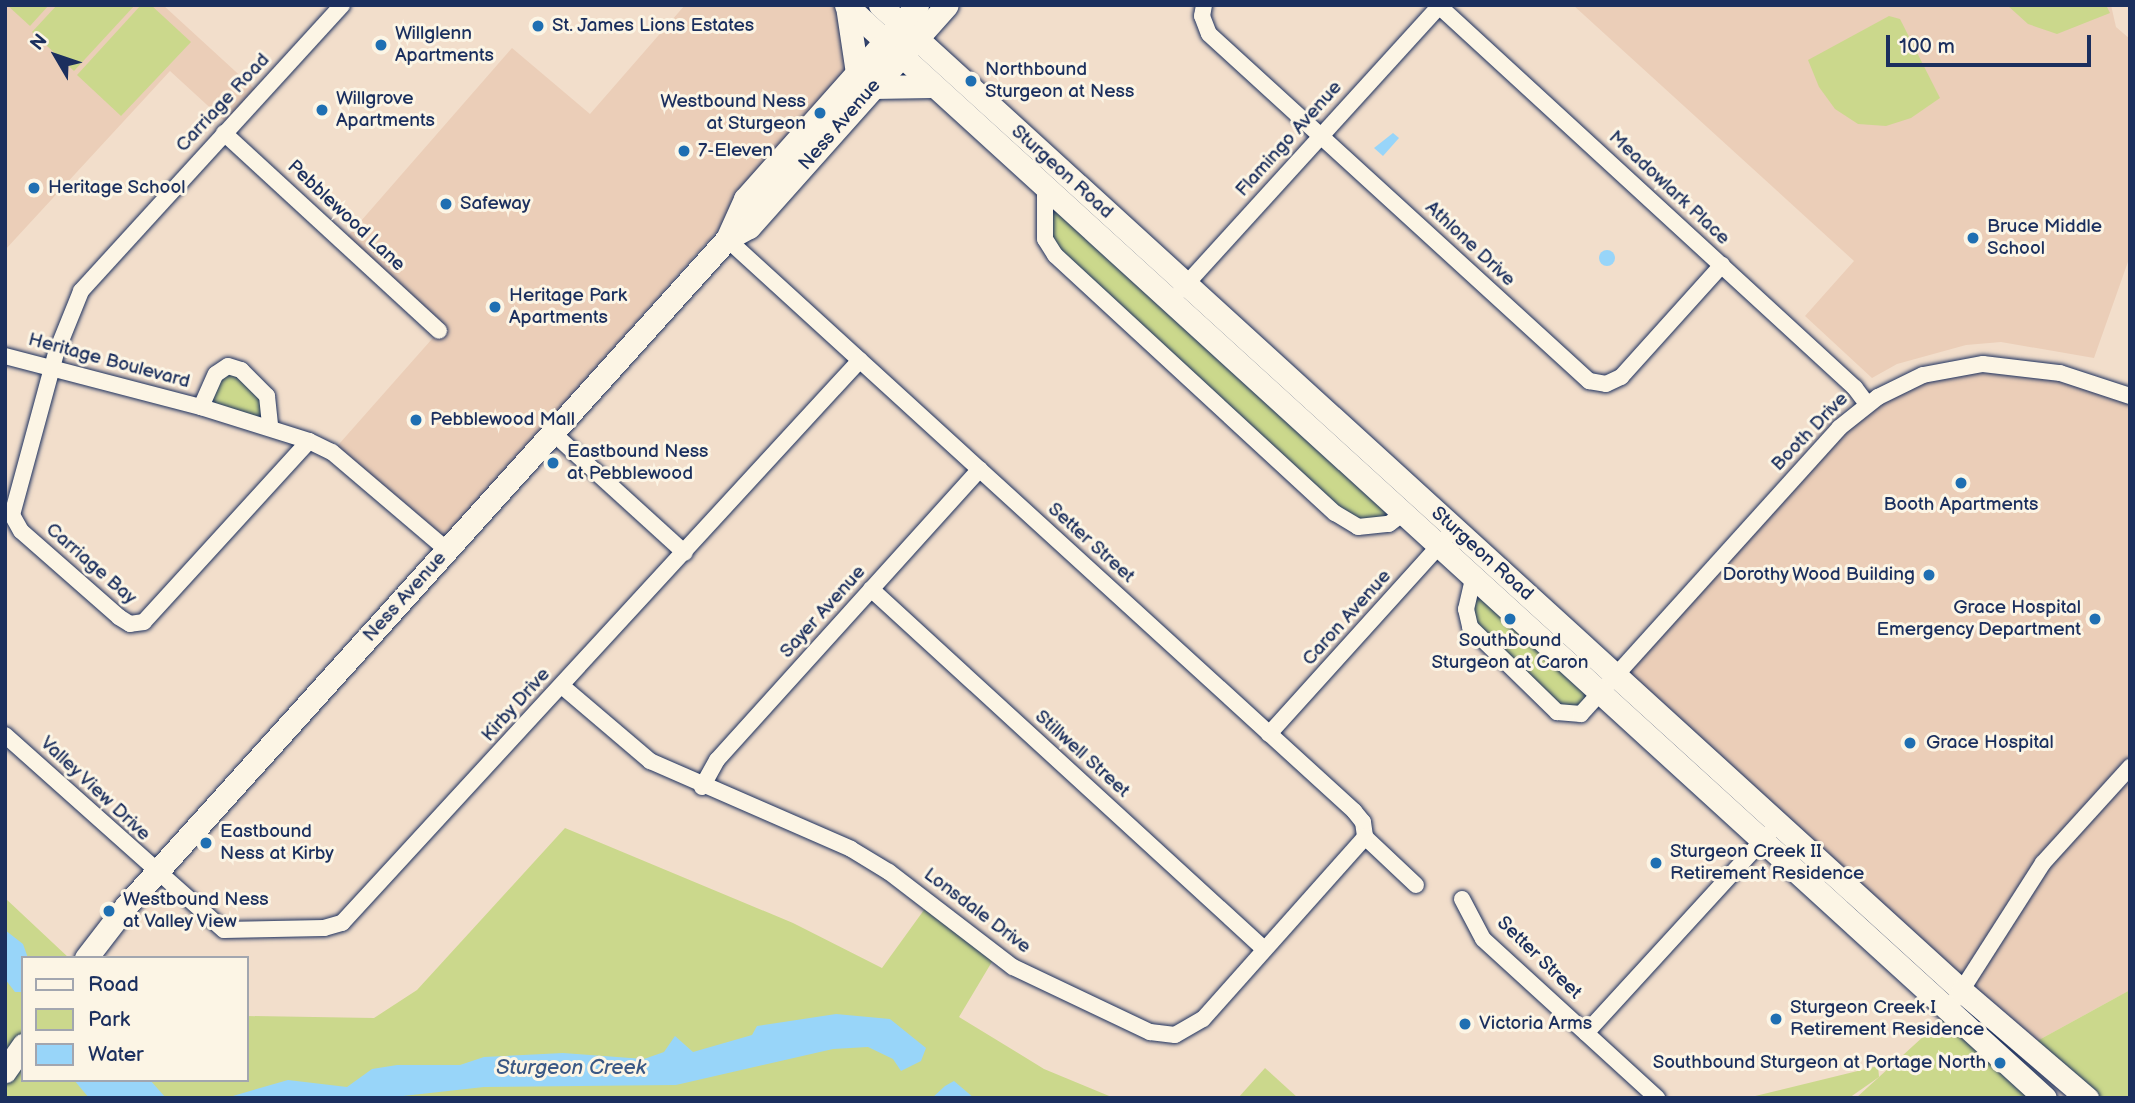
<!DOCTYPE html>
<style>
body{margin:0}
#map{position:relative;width:2135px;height:1103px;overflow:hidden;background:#f2decb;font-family:"Balsamiq Sans",sans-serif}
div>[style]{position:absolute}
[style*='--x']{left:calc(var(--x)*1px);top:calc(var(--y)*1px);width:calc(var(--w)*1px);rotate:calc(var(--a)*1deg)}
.built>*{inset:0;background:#ebceb8}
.green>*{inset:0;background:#cbd88c}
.water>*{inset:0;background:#98d5f9}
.round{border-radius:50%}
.roads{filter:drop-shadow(0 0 2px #1b2f5e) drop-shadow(0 0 2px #1b2f5e)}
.street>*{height:16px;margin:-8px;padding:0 8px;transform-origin:8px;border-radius:8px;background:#fcf5e5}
.secondary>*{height:23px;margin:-11.5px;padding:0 11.5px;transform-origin:11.5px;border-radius:11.5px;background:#fcf5e5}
.dots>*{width:19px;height:19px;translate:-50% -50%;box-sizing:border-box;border:4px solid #fcf5e5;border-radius:50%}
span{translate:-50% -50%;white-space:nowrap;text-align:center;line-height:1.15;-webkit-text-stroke:6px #fcf5e5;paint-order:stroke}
.poi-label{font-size:19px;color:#1b2f5e}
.left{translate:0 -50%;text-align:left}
.right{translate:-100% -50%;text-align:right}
.street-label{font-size:19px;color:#1b2f5e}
.water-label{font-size:21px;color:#3a5885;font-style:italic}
.frame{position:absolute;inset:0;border:7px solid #1b2f5e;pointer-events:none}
.legend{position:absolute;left:21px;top:956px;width:228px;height:126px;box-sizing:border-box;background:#fcf5e5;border:2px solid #a2a6af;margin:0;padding:9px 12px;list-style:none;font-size:21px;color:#1b2f5e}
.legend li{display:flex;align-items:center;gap:14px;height:35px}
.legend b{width:35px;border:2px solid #a2a6af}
.north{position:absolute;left:21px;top:21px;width:70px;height:70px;-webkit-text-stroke:5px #fcf5e5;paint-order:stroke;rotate:309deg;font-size:19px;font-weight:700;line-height:28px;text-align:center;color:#1b2f5e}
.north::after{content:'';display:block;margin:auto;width:24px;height:32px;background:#1b2f5e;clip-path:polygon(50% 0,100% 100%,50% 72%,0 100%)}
.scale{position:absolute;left:1886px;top:35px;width:205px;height:32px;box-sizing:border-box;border:4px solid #1b2f5e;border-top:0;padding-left:9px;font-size:21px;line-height:24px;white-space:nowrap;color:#1b2f5e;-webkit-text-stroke:5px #fcf5e5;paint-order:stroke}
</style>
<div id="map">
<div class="built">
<div style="clip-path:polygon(5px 5px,163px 5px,260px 94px,230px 126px,170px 71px,5px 250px)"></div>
<div style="clip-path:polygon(685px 5px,846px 5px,857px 73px,442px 541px,332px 452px,439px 331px,347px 237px,512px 48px,590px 114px)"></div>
<div style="clip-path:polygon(1573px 5px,2111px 5px,2116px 27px,2130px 39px,2130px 256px,2094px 358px,2001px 342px,1966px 345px,1897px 364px,1872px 378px,1805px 316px,1854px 261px)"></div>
<div style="clip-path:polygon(1983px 364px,2130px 396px,2130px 990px,2028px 1046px,1616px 676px,1839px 428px,1885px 393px)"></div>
</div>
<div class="green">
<div style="clip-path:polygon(7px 5px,49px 5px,30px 26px)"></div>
<div style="clip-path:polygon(57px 5px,135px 5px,74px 71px,32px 32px)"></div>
<div style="clip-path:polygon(141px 5px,151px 5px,191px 42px,121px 116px,77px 75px)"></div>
<div style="clip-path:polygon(2007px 5px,2106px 5px,2110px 13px,2057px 34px,2028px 24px)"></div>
<div style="clip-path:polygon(1889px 16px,1900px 19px,1940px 98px,1911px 118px,1886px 126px,1858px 124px,1835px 109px,1819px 87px,1808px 60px)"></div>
<div style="clip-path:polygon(1044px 155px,1778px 823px,1761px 842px,1601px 695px,1572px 716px,1470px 627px,1473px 579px,1403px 514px,1358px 527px,1055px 255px,1045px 188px,1028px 172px)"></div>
<div style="clip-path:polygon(228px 366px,267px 396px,270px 427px,201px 407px)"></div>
<div style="clip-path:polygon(565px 828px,793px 923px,882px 968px,929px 903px,996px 955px,959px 1017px,1044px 1069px,1114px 1098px,5px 1098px,5px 898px,69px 958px,23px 958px,23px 1080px,247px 1080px,247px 1016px,374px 1018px,417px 990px)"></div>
<div style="clip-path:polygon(2130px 990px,2130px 1098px,2087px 1098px,2028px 1046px)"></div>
<div style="clip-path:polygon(1947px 1010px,2032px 1098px,1856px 1098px,1936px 1025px)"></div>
<div style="clip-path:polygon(1878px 1066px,1879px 1077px,1849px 1098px,1747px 1098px)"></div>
<div style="clip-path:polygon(1265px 1068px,1298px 1098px,1238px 1098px)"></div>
</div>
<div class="water">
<div style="clip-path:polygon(1393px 133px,1399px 138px,1383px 156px,1374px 148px)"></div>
<div class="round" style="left:1599px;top:250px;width:16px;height:16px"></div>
<div style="clip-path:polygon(5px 930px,23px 944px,28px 958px,23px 958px,23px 992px,15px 992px,5px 979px)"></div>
<div style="clip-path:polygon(836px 1014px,890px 1019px,926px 1048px,921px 1061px,901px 1071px,893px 1059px,868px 1047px,833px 1049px,676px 1085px,484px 1087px,385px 1098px,226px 1098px,288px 1080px,347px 1087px,372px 1069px,397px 1065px,460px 1065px,484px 1057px,563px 1053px,644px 1059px,664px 1052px,675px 1036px,693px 1052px,752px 1035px,757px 1026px)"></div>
<div style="clip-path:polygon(74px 1080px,150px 1080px,166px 1098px,89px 1098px)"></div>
<div style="clip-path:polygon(954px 1081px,974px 1098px,932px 1098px,945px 1086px)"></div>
</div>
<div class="roads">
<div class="street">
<div style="--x:1204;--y:5;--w:11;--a:100"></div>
<div style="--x:1202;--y:16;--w:19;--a:69"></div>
<div style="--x:1209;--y:34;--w:515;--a:42.4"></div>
<div style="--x:1589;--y:381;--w:17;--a:10"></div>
<div style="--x:1606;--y:384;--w:17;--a:-25"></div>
<div style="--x:1621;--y:377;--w:151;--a:-48"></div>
<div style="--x:1439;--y:6;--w:565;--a:42.56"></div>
<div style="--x:1855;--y:388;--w:20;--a:53"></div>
<div style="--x:224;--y:133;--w:292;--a:42.6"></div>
<div style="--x:1045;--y:188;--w:51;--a:90"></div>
<div style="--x:1045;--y:239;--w:19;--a:58"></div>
<div style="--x:1055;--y:255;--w:381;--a:42.7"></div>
<div style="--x:1335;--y:513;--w:27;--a:31"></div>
<div style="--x:1358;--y:527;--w:31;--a:-6"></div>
<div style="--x:1389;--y:524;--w:16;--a:-38"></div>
<div style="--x:727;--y:239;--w:849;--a:42.37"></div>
<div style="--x:1354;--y:811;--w:14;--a:51"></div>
<div style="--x:1363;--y:822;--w:15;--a:82"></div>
<div style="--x:1365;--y:837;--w:70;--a:43.3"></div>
<div style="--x:1181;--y:290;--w:385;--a:-47.7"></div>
<div style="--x:5;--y:356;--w:203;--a:14.6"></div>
<div style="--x:201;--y:407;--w:113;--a:17.5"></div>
<div style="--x:309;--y:441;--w:25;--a:26"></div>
<div style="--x:332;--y:452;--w:151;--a:40.4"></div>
<div style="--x:201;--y:407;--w:36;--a:-66"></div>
<div style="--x:216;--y:374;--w:14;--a:-34"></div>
<div style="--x:228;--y:366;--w:14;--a:17"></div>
<div style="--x:241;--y:370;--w:37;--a:45"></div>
<div style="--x:267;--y:396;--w:31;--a:84"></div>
<div style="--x:553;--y:433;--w:178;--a:42.3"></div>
<div style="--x:309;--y:441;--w:245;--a:132.4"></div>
<div style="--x:144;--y:622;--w:14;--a:172"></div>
<div style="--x:130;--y:624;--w:13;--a:-148"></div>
<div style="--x:119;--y:617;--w:130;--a:-138.7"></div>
<div style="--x:21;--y:531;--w:18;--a:-119"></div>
<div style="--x:12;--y:515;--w:168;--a:-74.8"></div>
<div style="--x:56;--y:353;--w:67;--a:-68"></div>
<div style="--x:81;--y:291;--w:387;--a:-47.6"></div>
<div style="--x:1473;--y:579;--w:31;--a:103"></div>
<div style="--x:1466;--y:609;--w:18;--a:77"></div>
<div style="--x:1470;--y:627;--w:122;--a:44.3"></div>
<div style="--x:1557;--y:712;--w:24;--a:5"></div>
<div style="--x:1581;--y:714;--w:385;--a:-47.9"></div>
<div style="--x:1839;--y:428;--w:50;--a:-38.5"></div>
<div style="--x:1878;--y:397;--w:50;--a:-26.1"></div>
<div style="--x:1923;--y:375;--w:61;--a:-10.4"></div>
<div style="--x:1983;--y:364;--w:78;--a:6.7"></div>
<div style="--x:2060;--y:373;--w:74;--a:18.2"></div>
<div style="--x:871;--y:589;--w:533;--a:42.49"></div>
<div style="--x:562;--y:686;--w:116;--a:40.4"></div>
<div style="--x:650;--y:761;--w:219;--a:23.6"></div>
<div style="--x:851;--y:849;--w:44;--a:31.2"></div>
<div style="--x:889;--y:872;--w:156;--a:37.5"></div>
<div style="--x:1013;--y:967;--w:152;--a:25.4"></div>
<div style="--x:1150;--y:1032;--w:25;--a:7"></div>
<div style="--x:1175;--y:1035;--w:32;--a:-30"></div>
<div style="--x:1203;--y:1019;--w:244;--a:-48.3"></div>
<div style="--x:1269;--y:734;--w:264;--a:-47.9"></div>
<div style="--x:5;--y:735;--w:293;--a:41.7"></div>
<div style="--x:224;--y:930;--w:100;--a:-1.1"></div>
<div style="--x:324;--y:928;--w:19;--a:-16"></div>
<div style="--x:342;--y:923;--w:765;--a:-47.38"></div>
<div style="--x:702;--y:787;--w:31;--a:-61"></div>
<div style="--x:717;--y:760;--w:392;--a:-47.9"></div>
<div style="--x:1462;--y:899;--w:45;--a:62.3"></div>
<div style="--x:1483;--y:939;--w:236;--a:42.4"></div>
<div style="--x:1956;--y:999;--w:161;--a:-57.4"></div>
<div style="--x:2043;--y:863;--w:130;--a:-47.8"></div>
<div style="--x:1586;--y:1033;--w:271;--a:-47.5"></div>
</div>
<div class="secondary">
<div style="--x:846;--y:5;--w:1622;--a:42.35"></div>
<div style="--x:880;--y:5;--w:1464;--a:42.34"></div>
<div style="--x:1962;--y:991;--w:165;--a:40.6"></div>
<div style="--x:847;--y:6;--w:68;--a:81.5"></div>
<div style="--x:873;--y:87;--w:60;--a:-1"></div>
<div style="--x:727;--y:239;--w:44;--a:-65.8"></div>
<div style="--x:745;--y:199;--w:259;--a:-48.4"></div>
<div style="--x:86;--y:958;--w:66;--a:-52.4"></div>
<div style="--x:126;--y:906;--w:898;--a:-47.98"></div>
<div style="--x:727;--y:239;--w:25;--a:-29"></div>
<div style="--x:749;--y:227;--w:297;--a:-48.3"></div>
<div style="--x:5;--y:1071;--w:32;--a:-55"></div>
</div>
</div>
<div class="dots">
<div style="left:538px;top:26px;background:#1f6fb2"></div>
<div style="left:381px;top:45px;background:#1f6fb2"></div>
<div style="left:971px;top:81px;background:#1f6fb2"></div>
<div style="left:322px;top:110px;background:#1f6fb2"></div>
<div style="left:820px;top:113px;background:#1f6fb2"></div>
<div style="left:684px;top:151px;background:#1f6fb2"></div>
<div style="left:34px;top:188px;background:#1f6fb2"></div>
<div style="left:446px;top:204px;background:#1f6fb2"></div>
<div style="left:1973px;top:238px;background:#1f6fb2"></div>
<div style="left:495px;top:307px;background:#1f6fb2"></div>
<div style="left:416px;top:420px;background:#1f6fb2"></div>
<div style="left:553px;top:463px;background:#1f6fb2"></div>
<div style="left:1961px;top:483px;background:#1f6fb2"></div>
<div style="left:1929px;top:575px;background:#1f6fb2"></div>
<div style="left:1510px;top:619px;background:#1f6fb2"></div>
<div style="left:2095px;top:619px;background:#1f6fb2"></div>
<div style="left:1910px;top:743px;background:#1f6fb2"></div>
<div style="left:206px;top:843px;background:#1f6fb2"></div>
<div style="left:1656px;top:863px;background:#1f6fb2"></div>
<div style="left:109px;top:911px;background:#1f6fb2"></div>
<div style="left:1776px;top:1019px;background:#1f6fb2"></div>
<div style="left:1465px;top:1024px;background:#1f6fb2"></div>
<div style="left:2000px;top:1063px;background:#1f6fb2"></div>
</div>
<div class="poi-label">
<span class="left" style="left:552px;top:26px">St. James Lions Estates</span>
<span class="left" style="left:395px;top:45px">Willglenn<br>Apartments</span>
<span class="left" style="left:985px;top:81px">Northbound<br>Sturgeon at Ness</span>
<span class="left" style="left:336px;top:110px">Willgrove<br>Apartments</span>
<span class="right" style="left:806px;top:113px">Westbound Ness<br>at Sturgeon</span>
<span class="left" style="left:698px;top:151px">7-Eleven</span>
<span class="left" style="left:48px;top:188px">Heritage School</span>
<span class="left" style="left:460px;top:204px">Safeway</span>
<span class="left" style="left:1987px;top:238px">Bruce Middle<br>School</span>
<span class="left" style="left:509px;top:307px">Heritage Park<br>Apartments</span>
<span class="left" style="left:430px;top:420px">Pebblewood Mall</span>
<span class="left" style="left:567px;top:463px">Eastbound Ness<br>at Pebblewood</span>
<span style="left:1961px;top:505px">Booth Apartments</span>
<span class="right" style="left:1915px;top:575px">Dorothy Wood Building</span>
<span class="right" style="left:2081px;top:619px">Grace Hospital<br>Emergency Department</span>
<span style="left:1510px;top:652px">Southbound<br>Sturgeon at Caron</span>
<span class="left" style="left:1926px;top:743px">Grace Hospital</span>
<span class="left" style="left:220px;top:843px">Eastbound<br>Ness at Kirby</span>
<span class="left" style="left:1670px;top:863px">Sturgeon Creek II<br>Retirement Residence</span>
<span class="left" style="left:123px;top:911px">Westbound Ness<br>at Valley View</span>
<span class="left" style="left:1790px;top:1019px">Sturgeon Creek I<br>Retirement Residence</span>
<span class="left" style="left:1479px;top:1024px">Victoria Arms</span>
<span class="right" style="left:1986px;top:1063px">Southbound Sturgeon at Portage North</span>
</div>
<div class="street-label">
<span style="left:223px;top:103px;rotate:-47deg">Carriage Road</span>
<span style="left:840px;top:125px;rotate:-49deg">Ness Avenue</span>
<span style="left:1289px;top:139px;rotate:-48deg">Flamingo Avenue</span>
<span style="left:1062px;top:172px;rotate:42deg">Sturgeon Road</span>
<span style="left:1669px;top:188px;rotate:43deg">Meadowlark Place</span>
<span style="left:346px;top:216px;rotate:43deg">Pebblewood Lane</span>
<span style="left:1470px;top:244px;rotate:43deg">Athlone Drive</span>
<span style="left:109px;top:361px;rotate:15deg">Heritage Boulevard</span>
<span style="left:1810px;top:432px;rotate:-46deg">Booth Drive</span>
<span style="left:1091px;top:543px;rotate:42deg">Setter Street</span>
<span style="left:1482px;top:554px;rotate:42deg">Sturgeon Road</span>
<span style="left:91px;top:564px;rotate:41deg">Carriage Bay</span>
<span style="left:405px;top:597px;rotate:-48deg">Ness Avenue</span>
<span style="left:823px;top:612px;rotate:-48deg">Sayer Avenue</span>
<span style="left:1347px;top:618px;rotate:-48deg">Caron Avenue</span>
<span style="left:516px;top:705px;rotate:-48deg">Kirby Drive</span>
<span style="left:1082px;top:754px;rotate:42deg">Stillwell Street</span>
<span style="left:95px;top:789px;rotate:43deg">Valley View Drive</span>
<span style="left:977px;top:911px;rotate:37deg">Lonsdale Drive</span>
<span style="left:1539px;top:958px;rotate:44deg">Setter Street</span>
</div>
<div class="water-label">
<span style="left:571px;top:1068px">Sturgeon Creek</span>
</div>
<div class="frame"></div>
<ul class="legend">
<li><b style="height:9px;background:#fcf5e5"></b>Road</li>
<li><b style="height:19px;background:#cbd88c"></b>Park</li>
<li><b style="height:19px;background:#98d5f9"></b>Water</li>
</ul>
<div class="north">N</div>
<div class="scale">100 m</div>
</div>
